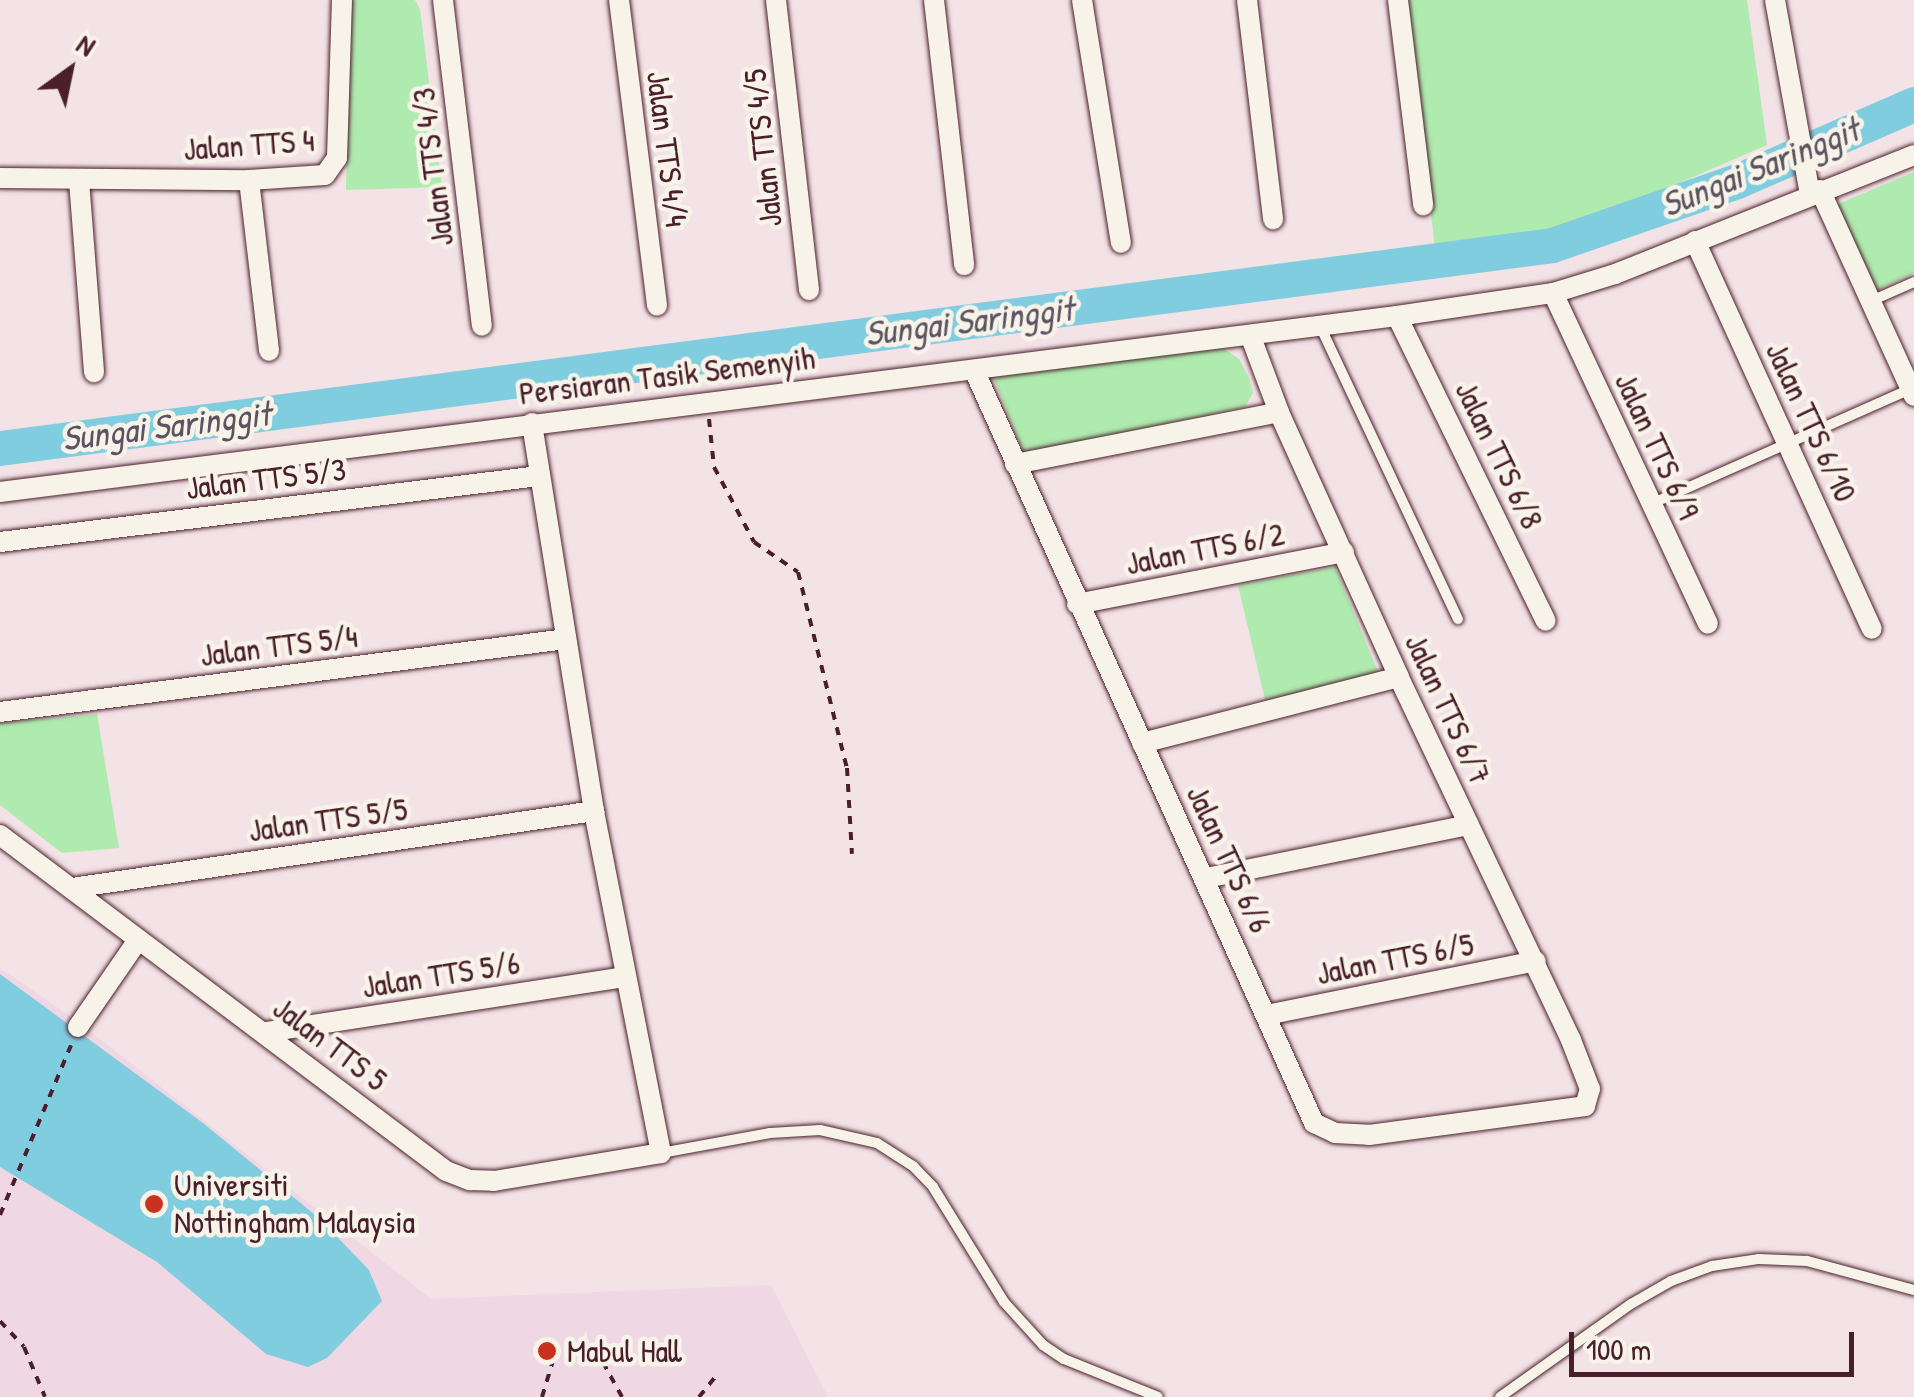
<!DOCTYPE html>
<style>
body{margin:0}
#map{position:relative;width:1914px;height:1397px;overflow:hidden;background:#f3e2e6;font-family:"Patrick Hand",sans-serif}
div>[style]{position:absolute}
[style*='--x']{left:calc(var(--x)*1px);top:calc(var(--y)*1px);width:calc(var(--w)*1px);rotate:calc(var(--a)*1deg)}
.built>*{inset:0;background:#f0d7e4}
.green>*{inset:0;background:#afeaaf}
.water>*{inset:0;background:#80cddf}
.river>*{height:35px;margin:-17.5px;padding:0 17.5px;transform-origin:17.5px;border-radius:17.5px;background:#80cddf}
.path>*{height:4px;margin-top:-2px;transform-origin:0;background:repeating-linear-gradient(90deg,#4a1f2b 0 8px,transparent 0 16px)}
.roads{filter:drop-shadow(0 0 2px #4a1f2b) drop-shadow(0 0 2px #4a1f2b)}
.lane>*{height:10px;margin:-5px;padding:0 5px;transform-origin:5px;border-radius:5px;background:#f7f3e8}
.street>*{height:20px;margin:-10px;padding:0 10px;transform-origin:10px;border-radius:10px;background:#f7f3e8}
.dots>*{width:28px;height:28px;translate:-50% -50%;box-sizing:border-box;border:5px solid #f7f3e8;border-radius:50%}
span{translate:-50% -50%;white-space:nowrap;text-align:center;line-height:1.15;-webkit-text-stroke:9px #f7f3e8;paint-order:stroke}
.street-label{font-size:32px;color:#4a1f2b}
.poi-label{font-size:32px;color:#4a1f2b}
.left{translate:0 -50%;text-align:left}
.water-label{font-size:35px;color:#5a5361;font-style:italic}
.north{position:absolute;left:20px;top:20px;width:100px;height:100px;-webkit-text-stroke:8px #f7f3e8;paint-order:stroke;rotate:33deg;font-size:28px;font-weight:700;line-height:40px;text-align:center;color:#4a1f2b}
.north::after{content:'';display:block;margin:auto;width:35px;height:45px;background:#4a1f2b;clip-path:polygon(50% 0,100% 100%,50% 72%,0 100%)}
.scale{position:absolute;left:1569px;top:1332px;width:285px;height:45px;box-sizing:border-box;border:5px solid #4a1f2b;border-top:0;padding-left:12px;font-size:30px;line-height:35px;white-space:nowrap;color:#4a1f2b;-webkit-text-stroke:8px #f7f3e8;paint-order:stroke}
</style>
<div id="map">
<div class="built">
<div style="clip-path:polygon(0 968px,77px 1021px,431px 1299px,771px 1285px,828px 1397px,0 1397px)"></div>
</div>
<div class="green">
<div style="clip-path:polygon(350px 0,415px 0,420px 9px,442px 187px,346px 190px)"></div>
<div style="clip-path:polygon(1405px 0,1747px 0,1767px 145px,1573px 229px,1435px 247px)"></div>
<div style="clip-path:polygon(1914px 172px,1914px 273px,1877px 290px,1836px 205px)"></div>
<div style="clip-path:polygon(1223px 348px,1239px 359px,1249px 378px,1253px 393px,1245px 407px,1024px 453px,990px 370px)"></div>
<div style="clip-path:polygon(1335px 567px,1378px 672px,1370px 681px,1266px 704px,1238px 585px)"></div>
<div style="clip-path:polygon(97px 714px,119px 848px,62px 853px,0 805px,0 723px)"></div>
</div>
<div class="water">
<div style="clip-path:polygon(0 974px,203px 1123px,320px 1219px,369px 1270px,382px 1301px,327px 1358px,308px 1367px,266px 1354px,157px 1262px,0 1167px)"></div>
</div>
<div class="river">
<div style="--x:0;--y:448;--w:1565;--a:-7.45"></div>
<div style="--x:1552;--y:245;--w:196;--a:-19.1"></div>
<div style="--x:1737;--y:181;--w:193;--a:-23.5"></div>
</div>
<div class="path">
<div style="--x:709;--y:419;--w:48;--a:84.1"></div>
<div style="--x:714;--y:467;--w:85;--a:61.9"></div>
<div style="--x:754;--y:542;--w:53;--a:34.3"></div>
<div style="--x:798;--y:572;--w:202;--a:76"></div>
<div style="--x:847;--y:768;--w:86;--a:86.7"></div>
<div style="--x:0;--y:1215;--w:184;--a:-67.3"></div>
<div style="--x:0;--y:1321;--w:35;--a:47"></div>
<div style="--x:24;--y:1347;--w:54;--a:67.2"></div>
<div style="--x:595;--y:1348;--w:56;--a:61.1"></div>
<div style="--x:542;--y:1397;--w:45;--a:-73.2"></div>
<div style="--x:699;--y:1397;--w:26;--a:-51"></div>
</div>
<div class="roads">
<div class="lane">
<div style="--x:1871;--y:301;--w:47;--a:-23.8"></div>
<div style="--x:1320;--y:326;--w:324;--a:64.8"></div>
<div style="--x:1651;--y:504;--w:284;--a:-23.9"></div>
<div style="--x:661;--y:1153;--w:111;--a:-10.4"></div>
<div style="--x:770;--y:1133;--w:50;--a:-3.4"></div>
<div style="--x:820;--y:1130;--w:58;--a:12.8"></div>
<div style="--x:877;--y:1143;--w:43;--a:32.6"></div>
<div style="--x:913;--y:1166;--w:29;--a:46"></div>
<div style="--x:933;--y:1187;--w:135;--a:58.3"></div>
<div style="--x:1004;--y:1302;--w:58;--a:47.8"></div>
<div style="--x:1043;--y:1345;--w:25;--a:34"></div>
<div style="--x:1064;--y:1359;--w:101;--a:22"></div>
<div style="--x:1500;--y:1397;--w:161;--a:-35.4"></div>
<div style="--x:1631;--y:1304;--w:46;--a:-29.9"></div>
<div style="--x:1671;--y:1281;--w:44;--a:-20.1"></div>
<div style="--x:1712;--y:1266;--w:48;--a:-8.5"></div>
<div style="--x:1759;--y:1259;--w:48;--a:2.4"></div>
<div style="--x:1807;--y:1261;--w:111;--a:15.2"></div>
</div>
<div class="street">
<div style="--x:443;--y:0;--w:328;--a:83.2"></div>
<div style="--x:619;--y:0;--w:308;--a:82.9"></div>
<div style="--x:776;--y:0;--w:292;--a:83.5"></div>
<div style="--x:934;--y:0;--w:267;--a:83.5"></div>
<div style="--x:1082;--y:0;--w:246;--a:80.9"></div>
<div style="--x:1247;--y:0;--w:221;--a:83.2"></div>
<div style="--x:1398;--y:0;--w:207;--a:83"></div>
<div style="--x:1775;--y:0;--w:197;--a:79.8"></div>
<div style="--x:0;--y:178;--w:249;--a:0.5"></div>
<div style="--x:249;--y:180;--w:76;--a:-3.8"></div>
<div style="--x:325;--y:175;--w:21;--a:-55"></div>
<div style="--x:337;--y:158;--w:158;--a:-88.2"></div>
<div style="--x:249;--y:180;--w:172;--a:83.3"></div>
<div style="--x:79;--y:181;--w:192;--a:85.5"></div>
<div style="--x:1820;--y:190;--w:226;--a:65.5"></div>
<div style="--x:1695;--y:241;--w:426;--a:65.5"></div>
<div style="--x:1553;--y:293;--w:365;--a:64.9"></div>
<div style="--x:1397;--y:316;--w:339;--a:64"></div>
<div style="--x:974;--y:370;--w:826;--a:65.7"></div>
<div style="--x:1314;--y:1123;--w:23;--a:25"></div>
<div style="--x:1335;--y:1133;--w:34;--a:3"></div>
<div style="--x:1369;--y:1135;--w:218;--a:-7.6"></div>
<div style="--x:1585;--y:1106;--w:18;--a:-74"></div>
<div style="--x:1590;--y:1089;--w:53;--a:-111.2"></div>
<div style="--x:1571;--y:1040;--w:402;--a:-115.4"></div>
<div style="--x:1399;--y:677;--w:291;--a:-114.4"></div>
<div style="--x:1279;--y:412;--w:82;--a:-110.6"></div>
<div style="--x:1015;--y:464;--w:269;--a:-11.1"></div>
<div style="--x:0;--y:492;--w:1408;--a:-7.18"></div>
<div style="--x:1397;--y:316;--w:158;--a:-8.4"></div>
<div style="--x:1553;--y:293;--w:65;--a:-17"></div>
<div style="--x:1615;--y:274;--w:322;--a:-21.7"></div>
<div style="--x:0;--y:542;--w:543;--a:-6.98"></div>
<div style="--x:1077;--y:604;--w:272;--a:-11"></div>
<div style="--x:0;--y:712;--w:571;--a:-7.35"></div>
<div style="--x:1142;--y:743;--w:265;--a:-14.4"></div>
<div style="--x:0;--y:835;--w:558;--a:36.99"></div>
<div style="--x:446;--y:1171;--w:26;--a:21"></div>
<div style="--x:470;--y:1180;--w:24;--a:2"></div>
<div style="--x:494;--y:1181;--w:169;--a:-9.5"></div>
<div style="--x:661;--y:1153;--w:349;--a:-101.1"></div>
<div style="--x:594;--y:811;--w:393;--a:-99.1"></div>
<div style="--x:1206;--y:878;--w:268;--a:-11.4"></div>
<div style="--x:72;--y:888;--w:528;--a:-8.39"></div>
<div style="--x:1266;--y:1015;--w:275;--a:-11.3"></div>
<div style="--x:78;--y:1027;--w:106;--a:-55.4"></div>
<div style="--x:266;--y:1032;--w:362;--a:-8.7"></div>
</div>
</div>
<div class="dots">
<div style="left:154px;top:1204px;background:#c8321e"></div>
<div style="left:547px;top:1351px;background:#c8321e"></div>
</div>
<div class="street-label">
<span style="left:249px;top:145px;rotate:-4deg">Jalan TTS 4</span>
<span style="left:763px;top:148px;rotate:-96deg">Jalan TTS 4/5</span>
<span style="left:667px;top:149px;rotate:83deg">Jalan TTS 4/4</span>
<span style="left:433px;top:167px;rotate:-97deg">Jalan TTS 4/3</span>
<span style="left:667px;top:376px;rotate:-7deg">Persiaran Tasik Semenyih</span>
<span style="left:1811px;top:422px;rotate:65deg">Jalan TTS 6/10</span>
<span style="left:1657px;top:446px;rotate:65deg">Jalan TTS 6/9</span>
<span style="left:1499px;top:455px;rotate:64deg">Jalan TTS 6/8</span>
<span style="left:266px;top:479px;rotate:-7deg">Jalan TTS 5/3</span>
<span style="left:1205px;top:549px;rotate:-11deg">Jalan TTS 6/2</span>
<span style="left:279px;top:646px;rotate:-7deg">Jalan TTS 5/4</span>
<span style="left:1448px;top:709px;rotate:65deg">Jalan TTS 6/7</span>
<span style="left:328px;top:820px;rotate:-8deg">Jalan TTS 5/5</span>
<span style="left:1229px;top:859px;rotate:65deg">Jalan TTS 6/6</span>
<span style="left:1395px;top:959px;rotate:-11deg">Jalan TTS 6/5</span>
<span style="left:441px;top:975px;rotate:-9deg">Jalan TTS 5/6</span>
<span style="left:330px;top:1044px;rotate:37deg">Jalan TTS 5</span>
</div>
<div class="poi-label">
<span class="left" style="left:174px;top:1204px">Universiti<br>Nottingham Malaysia</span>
<span class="left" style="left:567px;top:1351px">Mabul Hall</span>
</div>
<div class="water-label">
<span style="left:1760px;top:167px;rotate:-22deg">Sungai Saringgit</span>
<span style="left:969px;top:321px;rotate:-7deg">Sungai Saringgit</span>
<span style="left:166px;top:426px;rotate:-7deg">Sungai Saringgit</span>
</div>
<div class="north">N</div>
<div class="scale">100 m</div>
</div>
